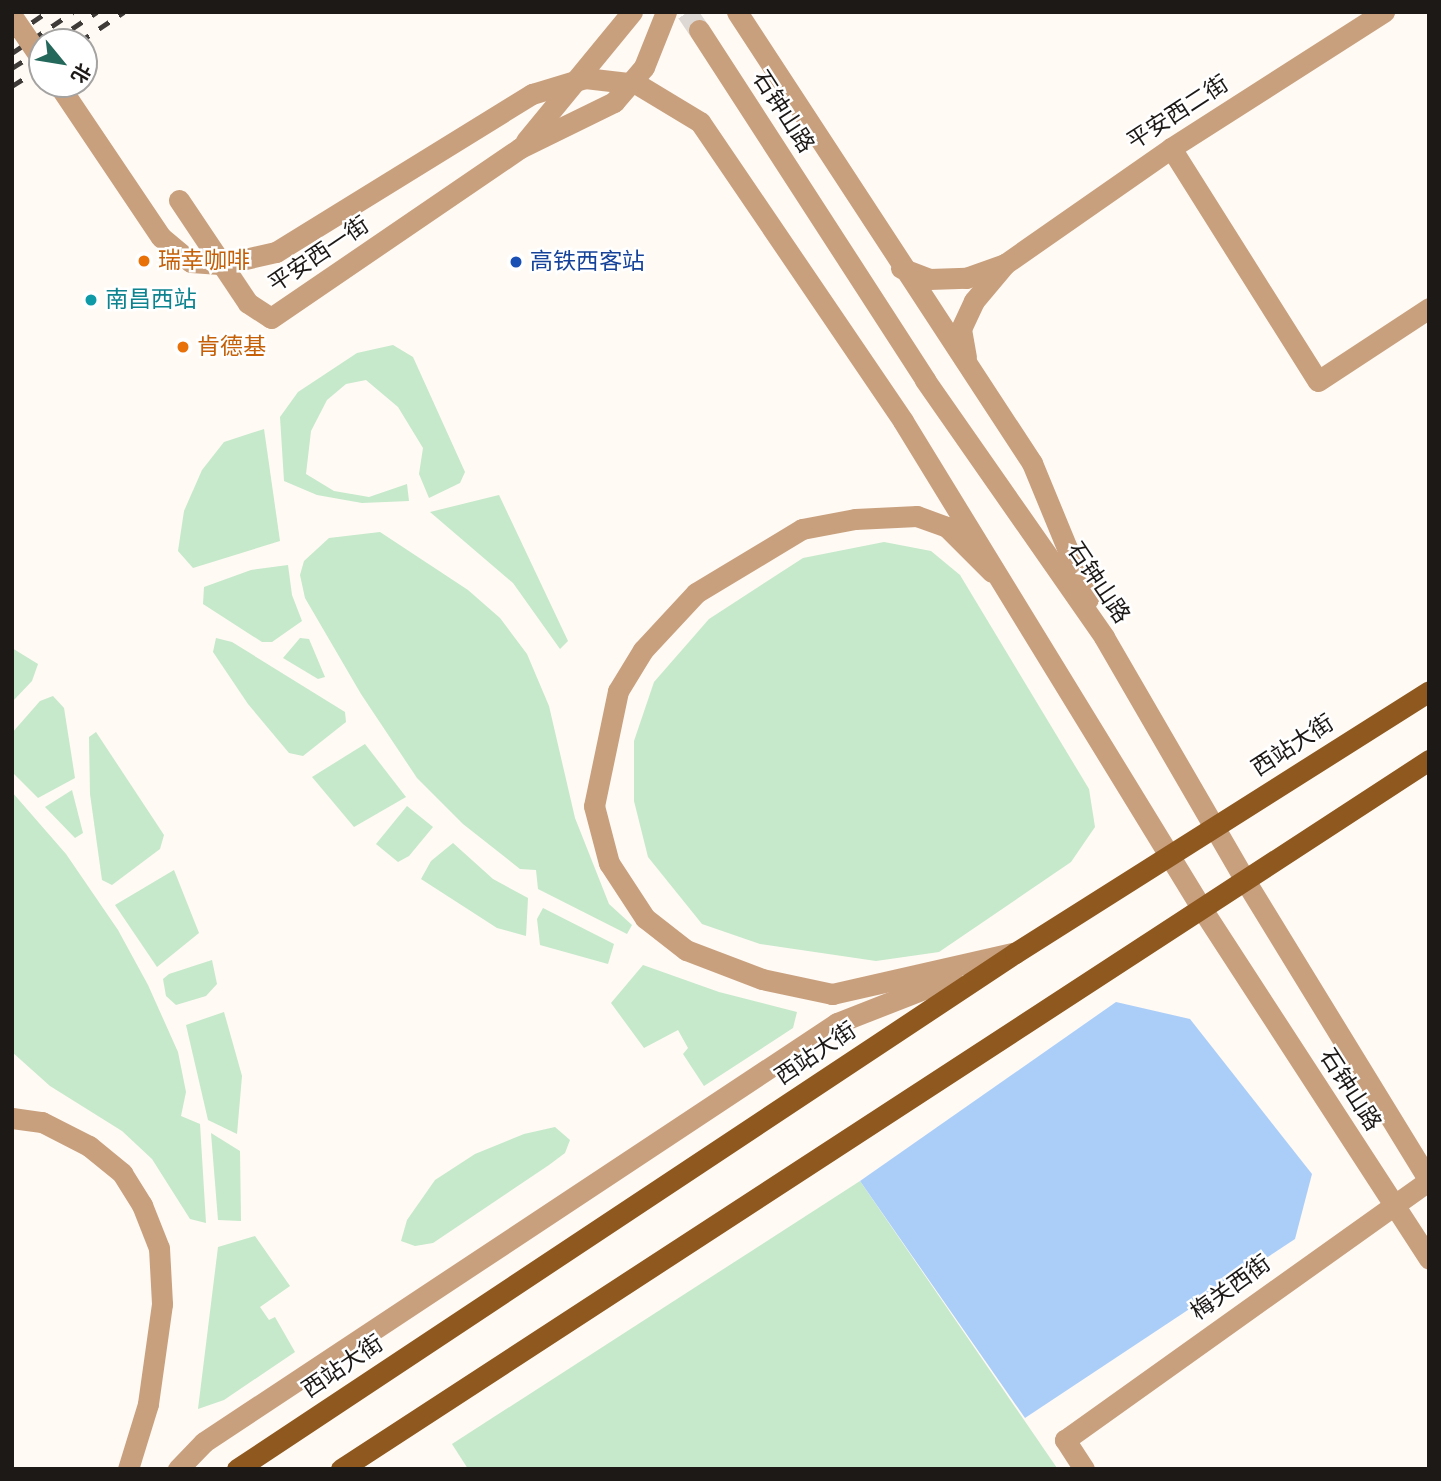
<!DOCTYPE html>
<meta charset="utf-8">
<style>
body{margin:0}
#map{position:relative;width:1441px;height:1481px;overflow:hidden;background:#fffaf4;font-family:"Sofia Sans Condensed","Noto Sans SC",sans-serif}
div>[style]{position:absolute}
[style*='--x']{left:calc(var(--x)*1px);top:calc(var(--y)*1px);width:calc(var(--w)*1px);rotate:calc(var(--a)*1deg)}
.green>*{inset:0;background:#c5e9ca}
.water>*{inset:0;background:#abcef9}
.minor-tunnel>*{height:21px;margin-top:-10.5px;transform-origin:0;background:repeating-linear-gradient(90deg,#ddd8d3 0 21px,transparent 0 31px)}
.minor>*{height:21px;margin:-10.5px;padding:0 10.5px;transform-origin:10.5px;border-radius:10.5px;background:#c9a07e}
.major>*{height:21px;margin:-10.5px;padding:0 10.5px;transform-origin:10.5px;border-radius:10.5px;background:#8f581e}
.rail>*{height:5px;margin-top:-2.5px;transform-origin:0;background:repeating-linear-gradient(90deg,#3e3b38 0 12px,transparent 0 24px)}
.minor-bridge>*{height:21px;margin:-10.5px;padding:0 10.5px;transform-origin:10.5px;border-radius:10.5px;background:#c9a07e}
.dots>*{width:19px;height:19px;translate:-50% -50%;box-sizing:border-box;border:4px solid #fff;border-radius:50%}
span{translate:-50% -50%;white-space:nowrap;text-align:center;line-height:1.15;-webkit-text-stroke:5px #fff;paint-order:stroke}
.street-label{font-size:23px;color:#1c1917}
.food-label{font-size:23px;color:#c56008}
.left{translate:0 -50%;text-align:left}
.transit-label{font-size:23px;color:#164399}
.culture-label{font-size:23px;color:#0d838f}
.frame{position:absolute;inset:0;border:14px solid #1c1917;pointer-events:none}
.north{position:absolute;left:28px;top:28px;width:70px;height:70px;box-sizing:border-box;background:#fff;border:2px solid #a4a3a2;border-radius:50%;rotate:120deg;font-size:19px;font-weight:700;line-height:28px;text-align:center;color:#1c1917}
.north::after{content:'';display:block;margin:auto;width:24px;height:32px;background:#23685b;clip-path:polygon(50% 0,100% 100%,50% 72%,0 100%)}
</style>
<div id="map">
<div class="green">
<div style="clip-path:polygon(393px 345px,413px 357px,465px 472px,460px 483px,429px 498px,419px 474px,423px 448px,398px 407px,366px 380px,346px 384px,327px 400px,311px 431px,306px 474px,334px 491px,369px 497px,407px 484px,409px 501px,362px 503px,317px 495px,284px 481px,280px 417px,298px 392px,357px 353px)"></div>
<div style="clip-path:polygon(264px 429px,280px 541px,193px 568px,178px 551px,184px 511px,202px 470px,224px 442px)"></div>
<div style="clip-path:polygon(499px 495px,568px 641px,560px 649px,513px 583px,430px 512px)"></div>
<div style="clip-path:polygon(380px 532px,468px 590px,500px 618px,527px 654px,549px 706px,575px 818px,609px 904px,632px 925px,627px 934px,538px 889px,536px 870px,520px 869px,463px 824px,417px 778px,361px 694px,305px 598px,300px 575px,304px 561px,329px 538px)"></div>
<div style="clip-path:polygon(884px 542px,931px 551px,960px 575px,1089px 789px,1095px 827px,1071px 862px,939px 952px,876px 961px,760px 944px,702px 924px,648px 857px,634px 801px,634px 741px,654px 682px,709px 619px,803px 558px)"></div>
<div style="clip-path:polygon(288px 565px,292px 595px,302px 621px,272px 642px,262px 642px,203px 604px,204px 587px,251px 570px)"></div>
<div style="clip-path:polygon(216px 638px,232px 642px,345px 712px,346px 722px,303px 756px,289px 753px,248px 704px,213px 652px)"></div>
<div style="clip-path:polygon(300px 638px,309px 639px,325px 677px,318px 679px,283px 658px)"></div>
<div style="clip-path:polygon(12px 648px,38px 664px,32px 681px,12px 702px)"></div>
<div style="clip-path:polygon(53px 696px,64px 708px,75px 778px,38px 798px,12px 772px,12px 733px,40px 701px)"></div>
<div style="clip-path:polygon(96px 732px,164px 835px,160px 849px,112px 885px,102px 880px,90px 794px,89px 737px)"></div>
<div style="clip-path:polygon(365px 744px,406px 797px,354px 827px,312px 777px)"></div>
<div style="clip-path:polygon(72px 790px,83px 833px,75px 838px,45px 807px)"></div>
<div style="clip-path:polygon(12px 792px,66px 854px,118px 930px,148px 985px,178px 1052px,186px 1092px,181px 1116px,200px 1124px,206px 1223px,190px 1219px,152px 1159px,122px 1131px,50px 1086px,12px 1052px)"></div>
<div style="clip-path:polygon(407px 806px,433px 827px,409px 856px,398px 862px,376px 844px)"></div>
<div style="clip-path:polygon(453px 843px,493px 879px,528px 898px,526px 936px,497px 928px,421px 879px,431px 861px)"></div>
<div style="clip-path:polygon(174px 870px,199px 933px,157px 967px,115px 905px)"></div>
<div style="clip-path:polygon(543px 908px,614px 944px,608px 964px,540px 945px,537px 919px)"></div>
<div style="clip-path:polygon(212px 960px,217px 984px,206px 996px,176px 1005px,166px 996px,163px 979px,169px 974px)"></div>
<div style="clip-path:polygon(643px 965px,719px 992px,797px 1012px,793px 1028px,704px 1086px,683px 1054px,688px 1048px,678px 1030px,644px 1048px,611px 1003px)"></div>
<div style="clip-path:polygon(224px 1012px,242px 1076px,237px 1134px,208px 1120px,186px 1025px)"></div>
<div style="clip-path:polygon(555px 1127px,570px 1140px,565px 1153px,549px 1165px,433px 1243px,415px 1246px,401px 1241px,407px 1220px,435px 1180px,475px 1154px,524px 1134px)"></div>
<div style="clip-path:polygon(211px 1133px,240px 1151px,241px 1221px,218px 1220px)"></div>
<div style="clip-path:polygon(860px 1181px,1057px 1468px,468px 1469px,452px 1444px)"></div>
<div style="clip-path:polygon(255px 1236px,290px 1286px,260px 1307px,269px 1320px,275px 1317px,295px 1352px,224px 1400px,198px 1409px,218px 1247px)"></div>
</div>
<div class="water">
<div style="clip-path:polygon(1116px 1002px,1190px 1019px,1312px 1174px,1295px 1239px,1025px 1418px,860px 1181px)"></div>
</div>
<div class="minor-tunnel">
<div style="--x:687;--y:12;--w:22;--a:56"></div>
</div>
<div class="minor">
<div style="--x:737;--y:12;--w:539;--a:56.81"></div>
<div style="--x:1032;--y:463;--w:147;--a:67.6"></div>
<div style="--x:699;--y:30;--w:417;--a:57.1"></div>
<div style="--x:925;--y:380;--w:313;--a:55.1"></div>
<div style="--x:1104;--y:637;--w:283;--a:59.9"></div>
<div style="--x:1246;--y:882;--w:351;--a:58.5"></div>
<div style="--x:526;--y:141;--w:167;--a:-50.6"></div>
<div style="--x:1171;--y:148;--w:275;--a:57.8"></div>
<div style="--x:1318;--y:381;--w:133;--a:-33.3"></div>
<div style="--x:179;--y:200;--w:124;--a:56.2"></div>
<div style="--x:248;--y:303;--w:27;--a:33"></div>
<div style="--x:271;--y:318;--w:301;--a:-34.3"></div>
<div style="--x:520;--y:148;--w:105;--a:-26.1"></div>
<div style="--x:614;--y:102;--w:46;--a:-49.4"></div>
<div style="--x:644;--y:67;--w:59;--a:-68.2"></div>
<div style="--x:1005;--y:264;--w:203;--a:-34.9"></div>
<div style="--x:1171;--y:148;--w:253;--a:-32.6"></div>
<div style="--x:901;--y:268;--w:30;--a:21"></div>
<div style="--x:929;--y:279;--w:37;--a:-2"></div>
<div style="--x:966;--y:278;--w:41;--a:-19.7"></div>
<div style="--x:1005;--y:264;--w:48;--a:130"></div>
<div style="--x:974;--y:301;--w:31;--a:115"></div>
<div style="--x:961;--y:329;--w:29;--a:80"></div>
<div style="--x:903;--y:421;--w:572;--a:58.5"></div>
<div style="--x:1202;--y:909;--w:417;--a:57"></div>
<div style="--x:992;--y:572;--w:64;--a:-135"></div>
<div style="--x:947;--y:527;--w:32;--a:-160"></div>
<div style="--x:917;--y:516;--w:62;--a:177.2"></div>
<div style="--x:855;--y:519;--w:54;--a:169.3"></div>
<div style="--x:802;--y:529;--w:124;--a:148.9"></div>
<div style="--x:696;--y:593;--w:78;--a:132.9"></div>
<div style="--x:643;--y:650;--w:48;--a:121.4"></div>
<div style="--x:618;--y:691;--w:117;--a:101.8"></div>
<div style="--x:594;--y:806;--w:59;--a:75.3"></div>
<div style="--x:609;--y:863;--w:66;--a:56.8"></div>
<div style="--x:645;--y:918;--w:52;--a:38"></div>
<div style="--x:686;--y:950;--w:81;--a:20.9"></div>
<div style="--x:762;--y:979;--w:72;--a:12.1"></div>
<div style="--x:832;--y:994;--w:186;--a:-12.8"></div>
<div style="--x:12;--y:1118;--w:30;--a:8"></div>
<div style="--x:42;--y:1122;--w:53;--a:27.1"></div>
<div style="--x:89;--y:1146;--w:43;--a:39.3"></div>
<div style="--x:122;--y:1173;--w:38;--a:58"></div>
<div style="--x:142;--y:1205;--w:46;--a:68.4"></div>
<div style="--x:159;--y:1248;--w:56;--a:86.9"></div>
<div style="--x:162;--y:1304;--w:101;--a:98"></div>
<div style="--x:148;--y:1404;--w:68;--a:107.1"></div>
<div style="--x:178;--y:1469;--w:37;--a:-46"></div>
<div style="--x:204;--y:1442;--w:759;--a:-33.5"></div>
<div style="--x:837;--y:1023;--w:123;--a:-21.4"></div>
<div style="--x:1084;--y:1469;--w:35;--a:-123"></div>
<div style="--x:1065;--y:1440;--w:447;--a:-35.5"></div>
</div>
<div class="major">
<div style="--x:237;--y:1469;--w:934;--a:-33.55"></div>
<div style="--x:1015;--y:953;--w:490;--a:-32.3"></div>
<div style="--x:341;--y:1469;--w:1299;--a:-33.09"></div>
</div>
<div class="rail">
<div style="--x:12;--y:36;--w:42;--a:-34.4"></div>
<div style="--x:52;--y:42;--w:54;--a:-33.7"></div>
<div style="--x:79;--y:42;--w:54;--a:-33.7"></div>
<div style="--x:12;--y:53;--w:73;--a:-33.9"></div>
<div style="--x:12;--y:68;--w:36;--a:-32"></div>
<div style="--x:12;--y:86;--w:36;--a:-32"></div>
</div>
<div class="minor-bridge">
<div style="--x:12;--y:16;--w:53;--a:55.7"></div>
<div style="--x:58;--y:84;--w:184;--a:56.1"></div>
<div style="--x:161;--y:237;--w:39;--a:40"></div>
<div style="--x:191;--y:262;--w:32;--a:4"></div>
<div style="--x:223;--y:264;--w:54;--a:-12.8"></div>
<div style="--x:276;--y:252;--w:301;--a:-31.7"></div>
<div style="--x:532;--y:94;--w:55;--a:-16.8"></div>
<div style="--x:585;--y:78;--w:52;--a:6.6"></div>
<div style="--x:637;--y:84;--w:74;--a:31.1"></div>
<div style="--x:700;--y:122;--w:361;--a:55.8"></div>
</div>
<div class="dots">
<div style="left:144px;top:261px;background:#e8710a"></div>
<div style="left:516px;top:262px;background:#1a4fb4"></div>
<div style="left:91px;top:300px;background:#0f9aa8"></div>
<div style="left:183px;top:347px;background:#e8710a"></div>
</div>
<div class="street-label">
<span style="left:783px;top:112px;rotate:57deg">石钟山路</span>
<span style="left:1178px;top:113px;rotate:-33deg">平安西二街</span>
<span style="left:319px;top:255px;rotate:-34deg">平安西一街</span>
<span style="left:1098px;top:583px;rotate:56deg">石钟山路</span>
<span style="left:1293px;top:746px;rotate:-33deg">西站大街</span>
<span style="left:816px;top:1054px;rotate:-34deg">西站大街</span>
<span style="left:1350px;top:1090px;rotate:57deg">石钟山路</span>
<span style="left:1231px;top:1288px;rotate:-36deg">梅关西街</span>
<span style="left:343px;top:1367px;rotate:-34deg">西站大街</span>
</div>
<div class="food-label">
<span class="left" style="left:158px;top:261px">瑞幸咖啡</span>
<span class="left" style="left:197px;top:347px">肯德基</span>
</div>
<div class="transit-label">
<span class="left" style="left:530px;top:262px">高铁西客站</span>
</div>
<div class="culture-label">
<span class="left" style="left:105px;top:300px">南昌西站</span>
</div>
<div class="frame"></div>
<div class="north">北</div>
</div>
